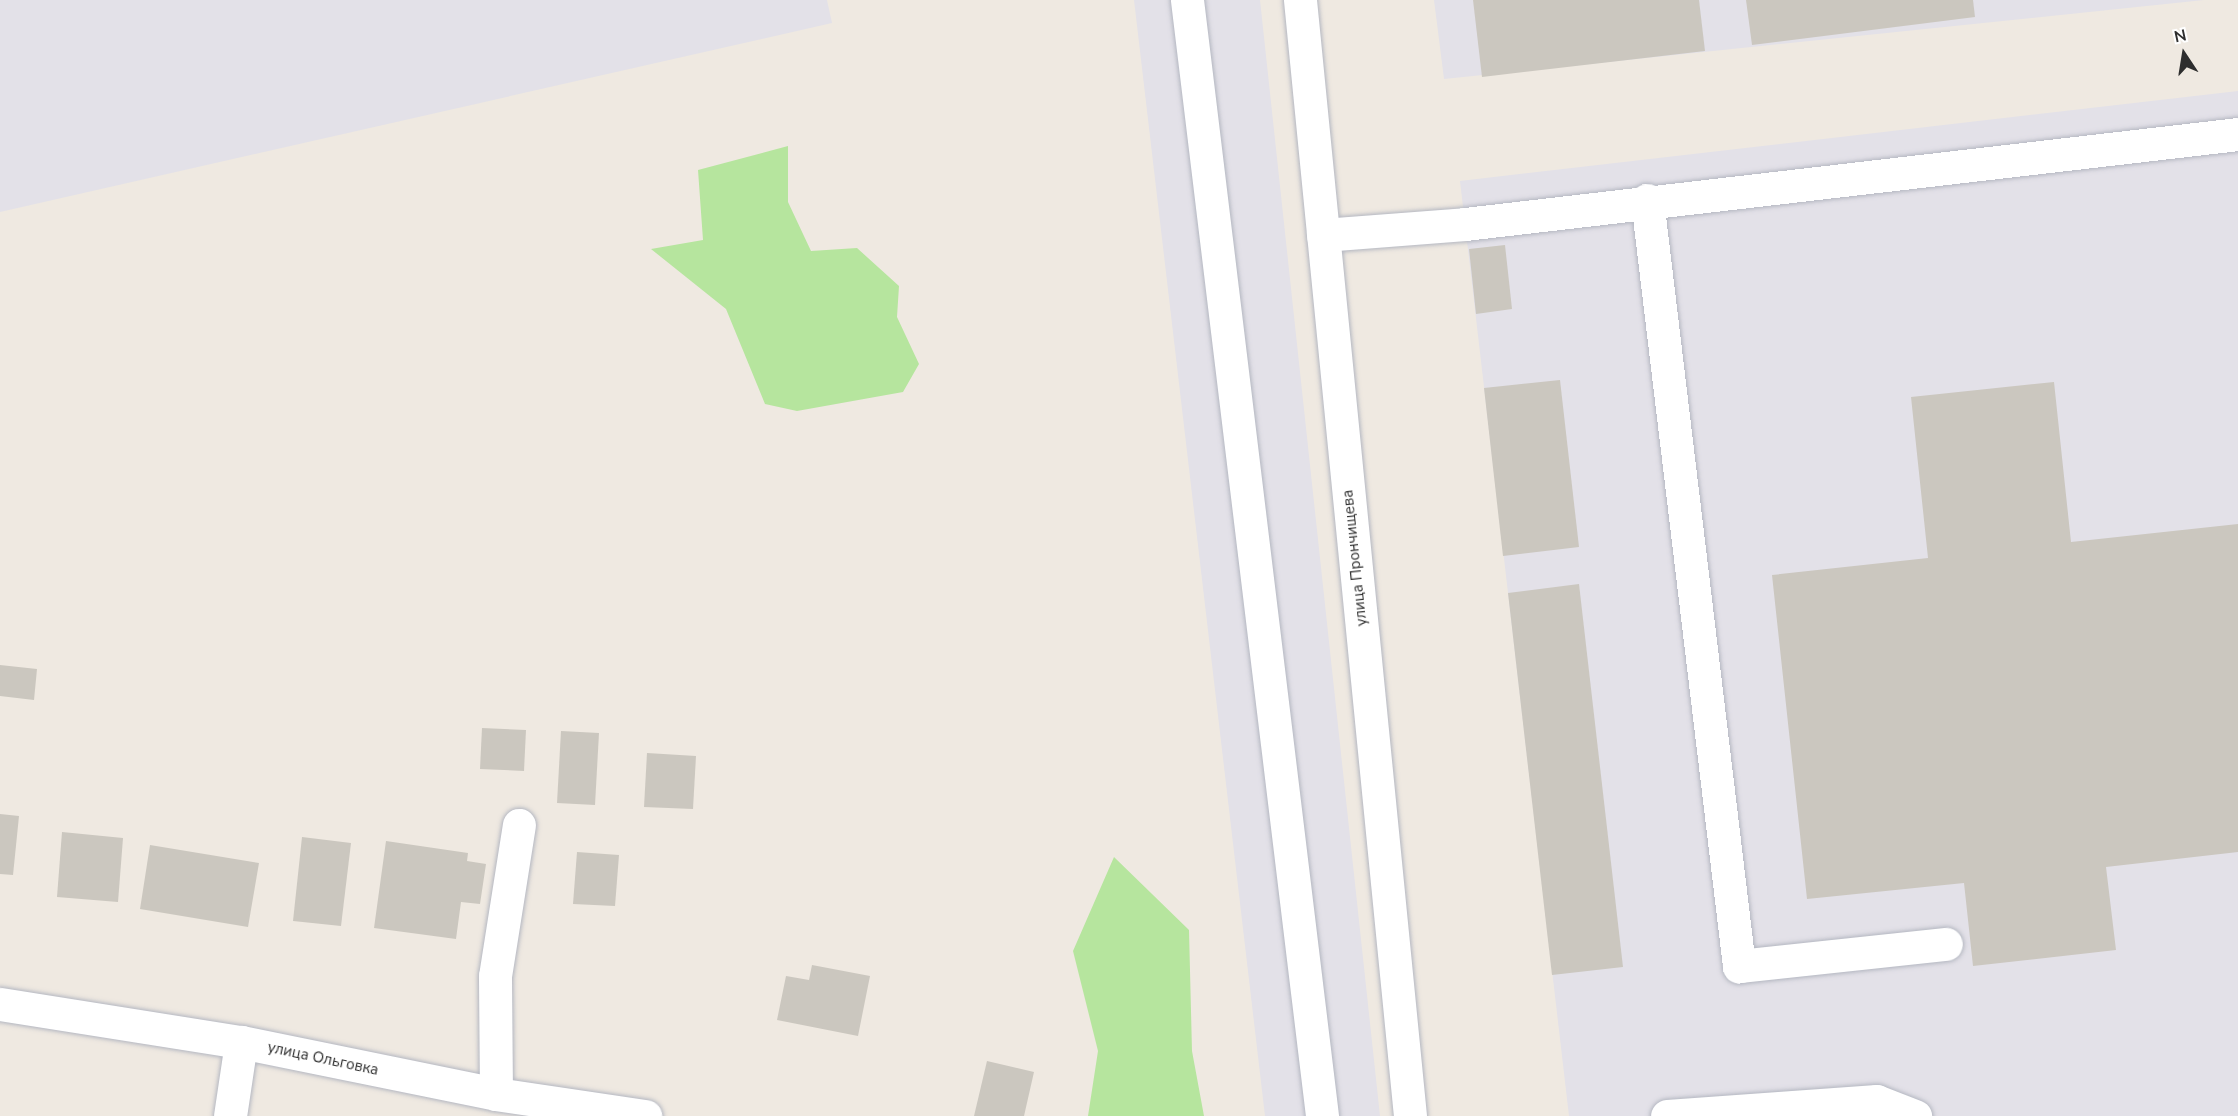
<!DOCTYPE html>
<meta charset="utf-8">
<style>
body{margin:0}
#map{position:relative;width:2238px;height:1116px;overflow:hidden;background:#efe9e1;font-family:"Nunito Sans",sans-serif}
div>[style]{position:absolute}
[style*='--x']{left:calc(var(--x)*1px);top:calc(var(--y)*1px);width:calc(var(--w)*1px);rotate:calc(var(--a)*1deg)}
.industrial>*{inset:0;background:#e3e1e8}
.green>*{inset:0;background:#b6e59e}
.building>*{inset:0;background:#cbc7bf}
.roads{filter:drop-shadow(0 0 2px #b4b7c1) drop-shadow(0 0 2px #b4b7c1)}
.minor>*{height:33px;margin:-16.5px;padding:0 16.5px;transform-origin:16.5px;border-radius:16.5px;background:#fff}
span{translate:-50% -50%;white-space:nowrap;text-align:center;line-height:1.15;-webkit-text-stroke:6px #fff;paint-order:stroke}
.street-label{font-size:15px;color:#2e2e2e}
.north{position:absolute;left:2154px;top:24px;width:60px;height:60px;-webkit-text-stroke:4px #fff;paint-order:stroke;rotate:348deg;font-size:16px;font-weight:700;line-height:24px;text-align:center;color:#2e2e2e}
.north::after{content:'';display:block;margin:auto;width:21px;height:27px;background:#2e2e2e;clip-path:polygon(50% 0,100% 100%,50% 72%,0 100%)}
</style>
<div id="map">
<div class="industrial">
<div style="clip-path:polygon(0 0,827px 0,832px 23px,0 212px)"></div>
<div style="clip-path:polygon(1134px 0,1260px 0,1380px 1116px,1265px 1116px)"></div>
<div style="clip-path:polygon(1434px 0,2204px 0,1444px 79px)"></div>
<div style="clip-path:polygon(2238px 91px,2238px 1116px,1569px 1116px,1460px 181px)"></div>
</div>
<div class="green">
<div style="clip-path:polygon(788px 146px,788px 202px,811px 251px,857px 248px,899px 286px,897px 317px,919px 364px,903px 392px,797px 411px,765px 404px,726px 309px,651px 249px,703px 240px,698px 170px)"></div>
<div style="clip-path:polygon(1114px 857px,1189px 930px,1192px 1051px,1204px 1116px,1088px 1116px,1098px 1051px,1073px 951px)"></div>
</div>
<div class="building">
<div style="clip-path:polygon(1473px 0,1699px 0,1705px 51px,1482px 77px)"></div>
<div style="clip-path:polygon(1746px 0,1973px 0,1975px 17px,1752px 45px)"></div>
<div style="clip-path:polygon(1505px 245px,1512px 309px,1476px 314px,1469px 249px)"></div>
<div style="clip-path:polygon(1560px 380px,1579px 547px,1503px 556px,1484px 388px)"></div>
<div style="clip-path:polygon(2054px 382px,2071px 542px,2238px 524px,2238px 852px,2106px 867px,2116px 950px,1973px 966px,1964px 883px,1807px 899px,1772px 575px,1928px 558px,1911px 397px)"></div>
<div style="clip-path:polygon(1579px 584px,1623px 967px,1552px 975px,1508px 593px)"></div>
<div style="clip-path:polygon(0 665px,37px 669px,34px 700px,0 696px)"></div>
<div style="clip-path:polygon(482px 728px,526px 730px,524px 771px,480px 769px)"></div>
<div style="clip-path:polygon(561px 731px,599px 733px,595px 805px,557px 803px)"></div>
<div style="clip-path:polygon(647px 753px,696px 756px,693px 809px,644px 807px)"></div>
<div style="clip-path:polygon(0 814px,19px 816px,13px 875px,0 874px)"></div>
<div style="clip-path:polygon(62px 832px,123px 838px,118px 902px,57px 897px)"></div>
<div style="clip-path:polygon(302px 837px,351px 843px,341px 926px,293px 921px)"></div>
<div style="clip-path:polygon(386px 841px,468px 853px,467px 861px,486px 864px,480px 904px,461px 902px,456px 939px,374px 928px)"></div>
<div style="clip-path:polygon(150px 845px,259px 863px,248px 927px,140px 909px)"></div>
<div style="clip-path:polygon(577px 852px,619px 855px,615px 906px,573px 904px)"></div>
<div style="clip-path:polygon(812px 965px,870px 976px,858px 1036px,777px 1020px,786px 976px,809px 980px)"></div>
<div style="clip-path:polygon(987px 1061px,1034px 1072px,1024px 1116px,974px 1116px)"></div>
</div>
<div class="roads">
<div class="minor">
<div style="--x:1187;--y:0;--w:1124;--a:83.1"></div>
<div style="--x:1300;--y:0;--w:1121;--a:84.37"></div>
<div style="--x:1647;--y:200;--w:772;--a:83.15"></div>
<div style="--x:1739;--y:966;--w:208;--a:-6.1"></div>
<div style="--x:1323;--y:235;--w:142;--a:-4.4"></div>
<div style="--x:1465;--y:224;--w:778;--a:-6.64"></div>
<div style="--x:0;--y:1004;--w:244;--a:9"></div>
<div style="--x:241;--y:1042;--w:260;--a:11.5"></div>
<div style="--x:496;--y:1094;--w:151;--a:8.4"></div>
<div style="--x:496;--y:1094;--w:118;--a:-90.5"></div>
<div style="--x:495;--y:976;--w:153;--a:-81"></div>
<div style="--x:230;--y:1116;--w:75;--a:-81.5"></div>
<div style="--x:1667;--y:1116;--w:210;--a:-4.1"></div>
<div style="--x:1876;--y:1101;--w:42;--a:21"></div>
</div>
</div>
<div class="street-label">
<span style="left:1355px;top:558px;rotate:-96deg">улица Прончищева</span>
<span style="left:323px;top:1059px;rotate:12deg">улица Ольговка</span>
</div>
<div class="north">N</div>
</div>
